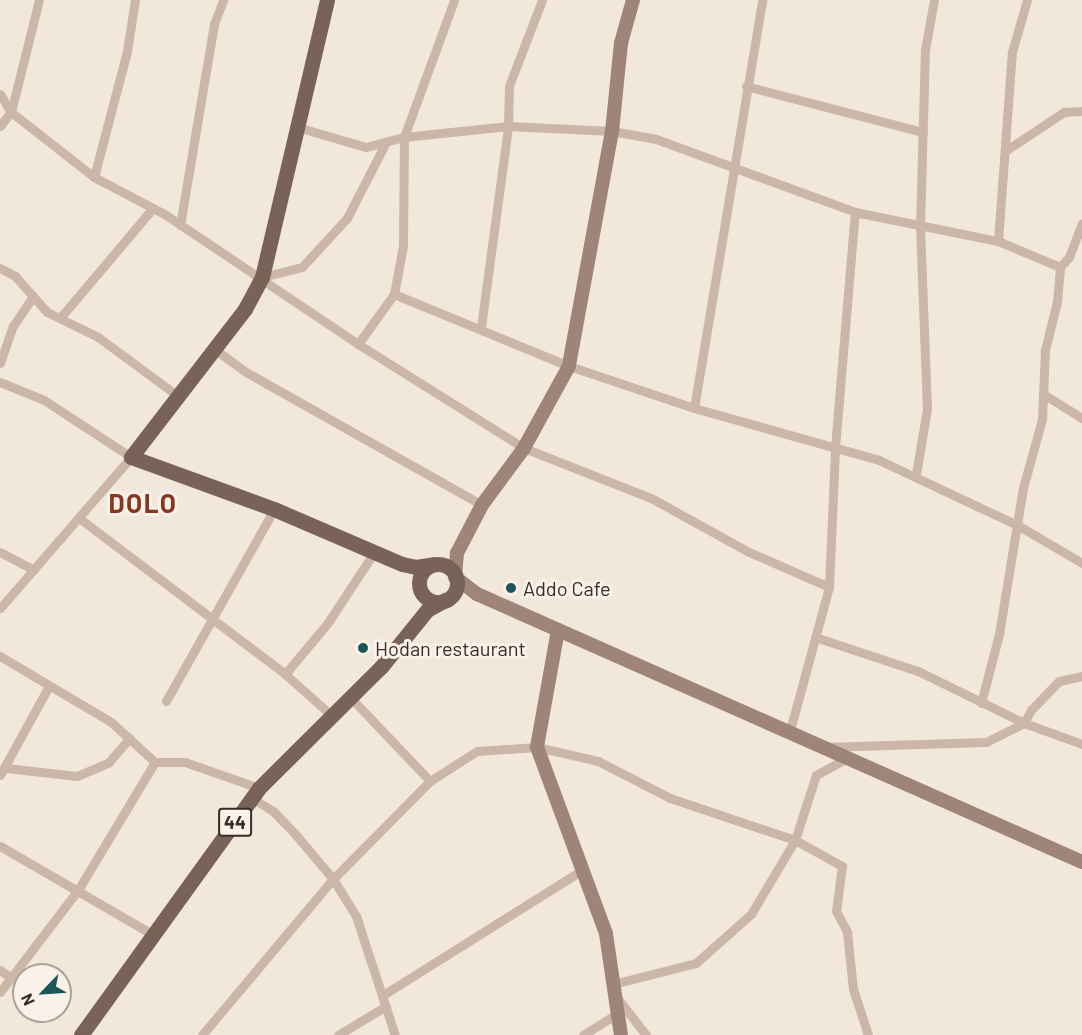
<!DOCTYPE html>
<style>
body{margin:0}
#map{position:relative;width:1082px;height:1035px;overflow:hidden;background:#f2e7db;font-family:Barlow,sans-serif}
div>[style]{position:absolute}
[style*='--x']{left:calc(var(--x)*1px);top:calc(var(--y)*1px);width:calc(var(--w)*1px);rotate:calc(var(--a)*1deg)}
.street>*{height:9px;margin:-4.5px;padding:0 4.5px;transform-origin:4.5px;border-radius:4.5px;background:#cbb7a7}
.secondary>*{height:14px;margin:-7px;padding:0 7px;transform-origin:7px;border-radius:7px;background:#9e8578}
.primary>*{height:15px;margin:-7.5px;padding:0 7.5px;transform-origin:7.5px;border-radius:7.5px;background:#796358}
.primary>.ring{margin:-7.5px;padding:0;box-sizing:content-box;background:none;border:15px solid #796358;border-radius:50%}
.dots>*{width:16px;height:16px;translate:-50% -50%;box-sizing:border-box;border:3px solid #faf1e8;border-radius:50%}
span{translate:-50% -50%;white-space:nowrap;text-align:center;line-height:1.15;-webkit-text-stroke:6px #faf1e8;paint-order:stroke}
.shield-label span{padding:2px 4px;background:#faf1e8;border:2px solid;border-radius:4px;-webkit-text-stroke-width:0}
.shield-label{font-size:18px;color:#372c28;font-weight:700}
.poi-label{font-size:20px;color:#372c28}
.left{translate:0 -50%;text-align:left}
.district-label{font-size:26px;color:#87361f;font-weight:700;letter-spacing:1.5px}
.north{position:absolute;left:12px;top:963px;width:60px;height:60px;box-sizing:border-box;background:#faf1e8;border:2px solid #aca29b;border-radius:50%;rotate:245deg;font-size:16px;font-weight:700;line-height:24px;text-align:center;color:#372c28}
.north::after{content:'';display:block;margin:auto;width:21px;height:27px;background:#1c5659;clip-path:polygon(50% 0,100% 100%,50% 72%,0 100%)}
</style>
<div id="map">
<div class="street">
<div style="--x:746;--y:86;--w:183;--a:14.6"></div>
<div style="--x:0;--y:94;--w:21;--a:59"></div>
<div style="--x:11;--y:112;--w:105;--a:38.1"></div>
<div style="--x:94;--y:177;--w:81;--a:27.8"></div>
<div style="--x:166;--y:215;--w:231;--a:33.9"></div>
<div style="--x:358;--y:344;--w:196;--a:32.1"></div>
<div style="--x:524;--y:448;--w:136;--a:21.5"></div>
<div style="--x:651;--y:498;--w:112;--a:28.9"></div>
<div style="--x:749;--y:552;--w:87;--a:23.6"></div>
<div style="--x:0;--y:126;--w:18;--a:-52"></div>
<div style="--x:11;--y:112;--w:115;--a:-76"></div>
<div style="--x:297;--y:127;--w:72;--a:16.2"></div>
<div style="--x:366;--y:147;--w:39;--a:-15"></div>
<div style="--x:404;--y:137;--w:105;--a:-6"></div>
<div style="--x:508;--y:126;--w:104;--a:2.8"></div>
<div style="--x:612;--y:131;--w:45;--a:10.3"></div>
<div style="--x:656;--y:139;--w:212;--a:20.1"></div>
<div style="--x:855;--y:212;--w:146;--a:11.5"></div>
<div style="--x:998;--y:241;--w:67;--a:22.8"></div>
<div style="--x:1060;--y:267;--w:13;--a:-48"></div>
<div style="--x:1069;--y:257;--w:36;--a:-69"></div>
<div style="--x:1005;--y:151;--w:71;--a:-33.5"></div>
<div style="--x:1064;--y:112;--w:18;--a:-3"></div>
<div style="--x:94;--y:177;--w:130;--a:-75.3"></div>
<div style="--x:127;--y:51;--w:52;--a:-81.1"></div>
<div style="--x:180;--y:225;--w:204;--a:-80.4"></div>
<div style="--x:214;--y:24;--w:26;--a:-69"></div>
<div style="--x:998;--y:241;--w:190;--a:-85.8"></div>
<div style="--x:1012;--y:52;--w:54;--a:-73.9"></div>
<div style="--x:0;--y:268;--w:17;--a:28"></div>
<div style="--x:15;--y:276;--w:48;--a:48.4"></div>
<div style="--x:47;--y:312;--w:57;--a:26.1"></div>
<div style="--x:98;--y:337;--w:99;--a:36.4"></div>
<div style="--x:262;--y:277;--w:41;--a:-14"></div>
<div style="--x:302;--y:267;--w:67;--a:-47.4"></div>
<div style="--x:347;--y:218;--w:83;--a:-62.8"></div>
<div style="--x:394;--y:294;--w:189;--a:22.4"></div>
<div style="--x:569;--y:366;--w:132;--a:18.6"></div>
<div style="--x:694;--y:408;--w:192;--a:15.7"></div>
<div style="--x:879;--y:460;--w:155;--a:25.2"></div>
<div style="--x:1019;--y:526;--w:73;--a:30.4"></div>
<div style="--x:60;--y:318;--w:144;--a:-49.8"></div>
<div style="--x:481;--y:327;--w:203;--a:-82.3"></div>
<div style="--x:508;--y:126;--w:40;--a:-88.6"></div>
<div style="--x:509;--y:86;--w:92;--a:-69"></div>
<div style="--x:358;--y:344;--w:62;--a:-54.2"></div>
<div style="--x:394;--y:294;--w:49;--a:-79.4"></div>
<div style="--x:403;--y:246;--w:109;--a:-89.5"></div>
<div style="--x:404;--y:137;--w:146;--a:-69.9"></div>
<div style="--x:213;--y:348;--w:41;--a:36"></div>
<div style="--x:246;--y:372;--w:271;--a:29.4"></div>
<div style="--x:0;--y:363;--w:39;--a:-71"></div>
<div style="--x:13;--y:326;--w:36;--a:-56"></div>
<div style="--x:0;--y:382;--w:48;--a:22.2"></div>
<div style="--x:44;--y:400;--w:104;--a:33.2"></div>
<div style="--x:131;--y:457;--w:200;--a:130.9"></div>
<div style="--x:1043;--y:394;--w:46;--a:31.6"></div>
<div style="--x:694;--y:408;--w:414;--a:-80.5"></div>
<div style="--x:916;--y:474;--w:66;--a:-80.4"></div>
<div style="--x:927;--y:409;--w:182;--a:-92.2"></div>
<div style="--x:920;--y:227;--w:177;--a:-88.4"></div>
<div style="--x:925;--y:50;--w:51;--a:-79.8"></div>
<div style="--x:79;--y:518;--w:258;--a:37.1"></div>
<div style="--x:0;--y:552;--w:38;--a:28"></div>
<div style="--x:815;--y:637;--w:108;--a:18.3"></div>
<div style="--x:918;--y:671;--w:118;--a:26.1"></div>
<div style="--x:1024;--y:723;--w:15;--a:-62"></div>
<div style="--x:1031;--y:710;--w:40;--a:-46"></div>
<div style="--x:1059;--y:681;--w:24;--a:-12"></div>
<div style="--x:0;--y:656;--w:129;--a:30.7"></div>
<div style="--x:111;--y:722;--w:59;--a:42.3"></div>
<div style="--x:155;--y:762;--w:30;--a:0"></div>
<div style="--x:185;--y:762;--w:78;--a:19.4"></div>
<div style="--x:350;--y:697;--w:116;--a:46.4"></div>
<div style="--x:166;--y:701;--w:220;--a:-60.6"></div>
<div style="--x:981;--y:703;--w:71;--a:-75.4"></div>
<div style="--x:999;--y:634;--w:148;--a:-80.7"></div>
<div style="--x:1023;--y:488;--w:72;--a:-74.6"></div>
<div style="--x:1042;--y:419;--w:69;--a:-87.5"></div>
<div style="--x:1045;--y:350;--w:49;--a:-76"></div>
<div style="--x:1057;--y:302;--w:35;--a:-85"></div>
<div style="--x:331;--y:715;--w:62;--a:-138.3"></div>
<div style="--x:285;--y:674;--w:65;--a:-50"></div>
<div style="--x:327;--y:624;--w:87;--a:-56.7"></div>
<div style="--x:789;--y:734;--w:152;--a:-74.8"></div>
<div style="--x:829;--y:587;--w:139;--a:-87.5"></div>
<div style="--x:835;--y:448;--w:237;--a:-85.2"></div>
<div style="--x:824;--y:747;--w:162;--a:-1.8"></div>
<div style="--x:986;--y:742;--w:42;--a:-26.6"></div>
<div style="--x:1024;--y:723;--w:62;--a:19.9"></div>
<div style="--x:845;--y:759;--w:33;--a:151"></div>
<div style="--x:816;--y:775;--w:68;--a:107.9"></div>
<div style="--x:795;--y:840;--w:54;--a:29"></div>
<div style="--x:842;--y:866;--w:45;--a:97.6"></div>
<div style="--x:836;--y:911;--w:24;--a:62"></div>
<div style="--x:847;--y:932;--w:57;--a:84"></div>
<div style="--x:853;--y:989;--w:48;--a:71.9"></div>
<div style="--x:6;--y:768;--w:71;--a:6.4"></div>
<div style="--x:77;--y:776;--w:34;--a:-23"></div>
<div style="--x:108;--y:763;--w:33;--a:-49"></div>
<div style="--x:0;--y:775;--w:102;--a:-61.2"></div>
<div style="--x:252;--y:798;--w:25;--a:32"></div>
<div style="--x:273;--y:811;--w:33;--a:46"></div>
<div style="--x:296;--y:835;--w:57;--a:49.9"></div>
<div style="--x:333;--y:879;--w:44;--a:58.1"></div>
<div style="--x:356;--y:916;--w:125;--a:71.9"></div>
<div style="--x:0;--y:846;--w:176;--a:30.1"></div>
<div style="--x:0;--y:970;--w:14;--a:36"></div>
<div style="--x:0;--y:992;--w:128;--a:-52.6"></div>
<div style="--x:78;--y:890;--w:149;--a:-59"></div>
<div style="--x:383;--y:995;--w:235;--a:-32.1"></div>
<div style="--x:618;--y:999;--w:46;--a:52.1"></div>
<div style="--x:202;--y:1035;--w:204;--a:-50"></div>
<div style="--x:333;--y:879;--w:138;--a:-45.3"></div>
<div style="--x:430;--y:781;--w:56;--a:-32.6"></div>
<div style="--x:477;--y:751;--w:60;--a:-3.8"></div>
<div style="--x:537;--y:747;--w:63;--a:12.9"></div>
<div style="--x:598;--y:761;--w:81;--a:27.2"></div>
<div style="--x:670;--y:798;--w:132;--a:18.6"></div>
<div style="--x:795;--y:840;--w:86;--a:120.7"></div>
<div style="--x:751;--y:914;--w:74;--a:138.3"></div>
<div style="--x:696;--y:963;--w:86;--a:165.8"></div>
<div style="--x:338;--y:1035;--w:56;--a:-31.1"></div>
<div style="--x:583;--y:1035;--w:40;--a:-32"></div>
</div>
<div class="secondary">
<div style="--x:633;--y:0;--w:45;--a:105.6"></div>
<div style="--x:621;--y:43;--w:88;--a:95.8"></div>
<div style="--x:612;--y:131;--w:239;--a:100.4"></div>
<div style="--x:569;--y:366;--w:94;--a:118.8"></div>
<div style="--x:524;--y:448;--w:71;--a:126.4"></div>
<div style="--x:482;--y:505;--w:54;--a:117.5"></div>
<div style="--x:457;--y:553;--w:24;--a:95"></div>
<div style="--x:455;--y:577;--w:28;--a:38"></div>
<div style="--x:477;--y:594;--w:662;--a:23.89"></div>
<div style="--x:558;--y:630;--w:119;--a:100.2"></div>
<div style="--x:537;--y:747;--w:199;--a:69.7"></div>
<div style="--x:606;--y:934;--w:102;--a:81.6"></div>
</div>
<div class="primary">
<div style="--x:327;--y:0;--w:285;--a:103.2"></div>
<div style="--x:262;--y:277;--w:36;--a:118"></div>
<div style="--x:245;--y:309;--w:187;--a:127.6"></div>
<div style="--x:131;--y:457;--w:152;--a:20"></div>
<div style="--x:274;--y:509;--w:139;--a:23.3"></div>
<div style="--x:402;--y:564;--w:14;--a:12"></div>
<div style="--x:416;--y:567;--w:18;--a:-9"></div>
<div class="ring" style="left:419px;top:564px;width:23px;height:23px"></div>
<div style="--x:81;--y:1035;--w:304;--a:-54.2"></div>
<div style="--x:259;--y:788;--w:172;--a:-44.8"></div>
<div style="--x:381;--y:667;--w:73;--a:-51.1"></div>
<div style="--x:427;--y:610;--w:21;--a:-29"></div>
</div>
<div class="dots">
<div style="left:511px;top:588px;background:#1c5659"></div>
<div style="left:363px;top:648px;background:#1c5659"></div>
</div>
<div class="shield-label">
<span style="left:235px;top:822px">44</span>
</div>
<div class="poi-label">
<span class="left" style="left:523px;top:588px">Addo Cafe</span>
<span class="left" style="left:375px;top:648px">Hodan restaurant</span>
</div>
<div class="district-label">
<span style="left:143px;top:503px">DOLO</span>
</div>
<div class="north">N</div>
</div>
